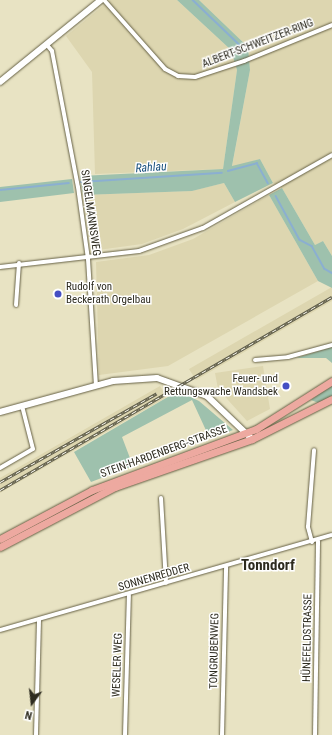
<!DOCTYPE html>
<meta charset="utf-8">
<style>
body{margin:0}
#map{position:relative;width:332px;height:735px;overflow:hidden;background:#e8e3c3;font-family:"Roboto Condensed",sans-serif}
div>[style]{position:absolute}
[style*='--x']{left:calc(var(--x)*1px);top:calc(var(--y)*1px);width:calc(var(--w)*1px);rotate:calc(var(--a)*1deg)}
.built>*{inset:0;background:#ddd6b0}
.green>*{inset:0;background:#9ec1ad}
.stream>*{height:1.5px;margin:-0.75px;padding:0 0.75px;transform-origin:0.75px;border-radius:0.75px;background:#8bafd1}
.roads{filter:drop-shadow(0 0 1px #666145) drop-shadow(0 0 1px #666145)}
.street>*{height:4px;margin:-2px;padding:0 2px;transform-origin:2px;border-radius:2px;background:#fff}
.secondary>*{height:6px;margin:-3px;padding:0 3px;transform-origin:3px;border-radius:3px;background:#fff}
.primary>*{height:7px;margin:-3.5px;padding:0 3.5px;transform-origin:3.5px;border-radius:3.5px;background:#eda9a0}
.rail>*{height:3px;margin-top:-1.5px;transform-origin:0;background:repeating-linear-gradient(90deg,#fff 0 4.5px,#5e5c4a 0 9px);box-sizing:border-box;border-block:1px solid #5e5c4a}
.dots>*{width:11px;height:11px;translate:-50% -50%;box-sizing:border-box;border:2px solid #fff;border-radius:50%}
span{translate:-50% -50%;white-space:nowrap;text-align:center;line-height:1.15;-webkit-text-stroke:3px #fff;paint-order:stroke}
.street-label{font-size:11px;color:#2d2b1f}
.poi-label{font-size:11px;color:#2d2b1f}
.left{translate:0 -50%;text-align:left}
.right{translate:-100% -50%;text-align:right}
.water-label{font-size:12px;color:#1b517e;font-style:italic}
.district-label{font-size:15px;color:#2d2b1f;font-weight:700}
.north{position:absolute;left:12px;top:683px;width:40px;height:40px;-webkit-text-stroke:3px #fff;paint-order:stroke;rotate:195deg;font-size:11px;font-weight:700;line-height:16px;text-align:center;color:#2d2b1f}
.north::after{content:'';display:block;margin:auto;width:14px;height:18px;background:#2d2b1f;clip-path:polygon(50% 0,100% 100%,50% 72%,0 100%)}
</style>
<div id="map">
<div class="built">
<div style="clip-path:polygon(110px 0,177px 0,231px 50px,237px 70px,223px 169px,95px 174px,92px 72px,66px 36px)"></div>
<div style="clip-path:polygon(199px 0,332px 0,332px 256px,323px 241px,315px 245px,282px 188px,273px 183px,260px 159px,232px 167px,250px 70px,248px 47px)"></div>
<div style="clip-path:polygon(224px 183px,235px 202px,183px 229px,142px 244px,91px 251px,83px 195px,191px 191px)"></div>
<div style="clip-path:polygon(269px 195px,318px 281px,168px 366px,99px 375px,96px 262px,149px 255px,193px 239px)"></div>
<div style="clip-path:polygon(332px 287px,332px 301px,196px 380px,189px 369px)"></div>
<div style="clip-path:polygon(263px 366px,270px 409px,247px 421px,218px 389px,215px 373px)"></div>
<div style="clip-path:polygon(160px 386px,167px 397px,0 493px,0 478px)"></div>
</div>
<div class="green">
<div style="clip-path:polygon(177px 0,199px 0,248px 47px,250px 70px,232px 166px,260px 159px,273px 183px,235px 202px,224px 183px,192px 191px,83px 195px,80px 176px,223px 169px,237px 70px,231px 50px)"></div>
<div style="clip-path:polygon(72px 179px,74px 193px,0 202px,0 187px)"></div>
<div style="clip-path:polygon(282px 188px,315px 245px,323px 241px,332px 256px,332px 288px,318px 281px,269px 195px)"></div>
<div style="clip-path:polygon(332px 347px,332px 363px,326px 358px,296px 358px)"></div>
<div style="clip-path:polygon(332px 384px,332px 396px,321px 404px,311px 400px)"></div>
<div style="clip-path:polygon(178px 391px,199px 401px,233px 430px,210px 439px,192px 400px,122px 437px,133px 466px,91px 482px,74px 452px)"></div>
</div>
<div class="stream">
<div style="--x:193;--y:0;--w:66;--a:43.8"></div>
<div style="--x:228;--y:171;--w:30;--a:-15"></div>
<div style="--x:257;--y:163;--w:23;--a:61"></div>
<div style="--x:81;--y:182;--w:141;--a:-3.7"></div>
<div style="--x:0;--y:190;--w:69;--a:-5.8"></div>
<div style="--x:276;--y:196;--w:50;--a:61.4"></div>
<div style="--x:300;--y:240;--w:13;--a:27"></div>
<div style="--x:312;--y:246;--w:26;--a:61"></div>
<div style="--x:325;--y:269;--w:8;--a:30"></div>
</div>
<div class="roads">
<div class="street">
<div style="--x:104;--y:0;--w:92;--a:48.5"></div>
<div style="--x:165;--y:69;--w:15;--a:28"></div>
<div style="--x:178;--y:76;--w:17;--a:3"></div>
<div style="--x:195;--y:77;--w:52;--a:-18.1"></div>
<div style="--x:244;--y:61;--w:95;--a:-22.2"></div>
<div style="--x:47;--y:45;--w:8;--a:50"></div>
<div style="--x:52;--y:51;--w:138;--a:79.2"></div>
<div style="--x:78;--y:187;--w:73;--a:82.1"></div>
<div style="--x:88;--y:259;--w:127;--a:86.4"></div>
<div style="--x:0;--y:267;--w:140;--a:-6.6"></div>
<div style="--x:139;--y:251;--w:68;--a:-19.8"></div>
<div style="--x:203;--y:228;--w:148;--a:-29.5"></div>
<div style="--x:16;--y:305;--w:42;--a:-85.9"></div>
<div style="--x:255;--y:360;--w:33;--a:-5"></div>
<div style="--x:288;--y:357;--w:46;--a:-15.3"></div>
<div style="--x:0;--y:468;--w:38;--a:-30"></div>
<div style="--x:33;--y:449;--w:44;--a:-104.3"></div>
<div style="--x:161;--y:498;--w:85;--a:86.6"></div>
<div style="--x:312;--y:542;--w:16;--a:-105"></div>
<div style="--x:308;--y:527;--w:77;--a:-85.5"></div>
<div style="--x:0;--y:630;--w:345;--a:-16"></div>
<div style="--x:36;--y:735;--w:115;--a:-88.5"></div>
<div style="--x:125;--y:735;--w:140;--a:-88.4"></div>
<div style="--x:222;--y:735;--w:168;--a:-88.6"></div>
<div style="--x:315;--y:735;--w:194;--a:-89.1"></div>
</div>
<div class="secondary">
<div style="--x:0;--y:82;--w:130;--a:-39.1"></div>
<div style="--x:0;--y:412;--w:117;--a:-15.3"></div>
<div style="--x:113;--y:381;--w:44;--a:-3.9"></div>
<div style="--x:157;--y:378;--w:53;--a:19.8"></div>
<div style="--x:207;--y:396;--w:62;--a:43.7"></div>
</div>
<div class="primary">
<div style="--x:0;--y:539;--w:104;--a:-28"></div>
<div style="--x:92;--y:490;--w:175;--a:-20.4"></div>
<div style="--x:256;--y:429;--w:90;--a:-32.3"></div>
<div style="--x:0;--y:547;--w:130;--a:-27.6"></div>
<div style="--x:115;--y:487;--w:145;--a:-19.3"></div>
<div style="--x:252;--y:439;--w:89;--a:-26.6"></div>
</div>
</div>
<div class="rail">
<div style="--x:0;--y:482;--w:180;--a:-29.5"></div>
<div style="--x:0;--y:490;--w:384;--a:-30.2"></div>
</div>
<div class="dots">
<div style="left:58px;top:294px;background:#454fc3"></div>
<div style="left:286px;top:386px;background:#454fc3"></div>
</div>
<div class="street-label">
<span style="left:258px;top:44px;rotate:-21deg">ALBERT-SCHWEITZER-RING</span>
<span style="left:90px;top:213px;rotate:82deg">SINGELMANNSWEG</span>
<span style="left:164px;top:452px;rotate:-20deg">STEIN-HARDENBERG-STRASSE</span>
<span style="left:154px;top:578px;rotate:-16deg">SONNENREDDER</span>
<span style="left:308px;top:638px;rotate:-89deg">HÜNEFELDSTRASSE</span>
<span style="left:215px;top:651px;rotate:-89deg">TONGRUBENWEG</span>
<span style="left:118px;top:665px;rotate:-88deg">WESELER WEG</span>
</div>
<div class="poi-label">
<span class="left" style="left:66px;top:294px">Rudolf von<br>Beckerath Orgelbau</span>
<span class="right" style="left:278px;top:386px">Feuer- und<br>Rettungswache Wandsbek</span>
</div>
<div class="water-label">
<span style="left:151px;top:168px;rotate:-4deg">Rahlau</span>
</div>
<div class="district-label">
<span style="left:268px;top:566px">Tonndorf</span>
</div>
<div class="north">N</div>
</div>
